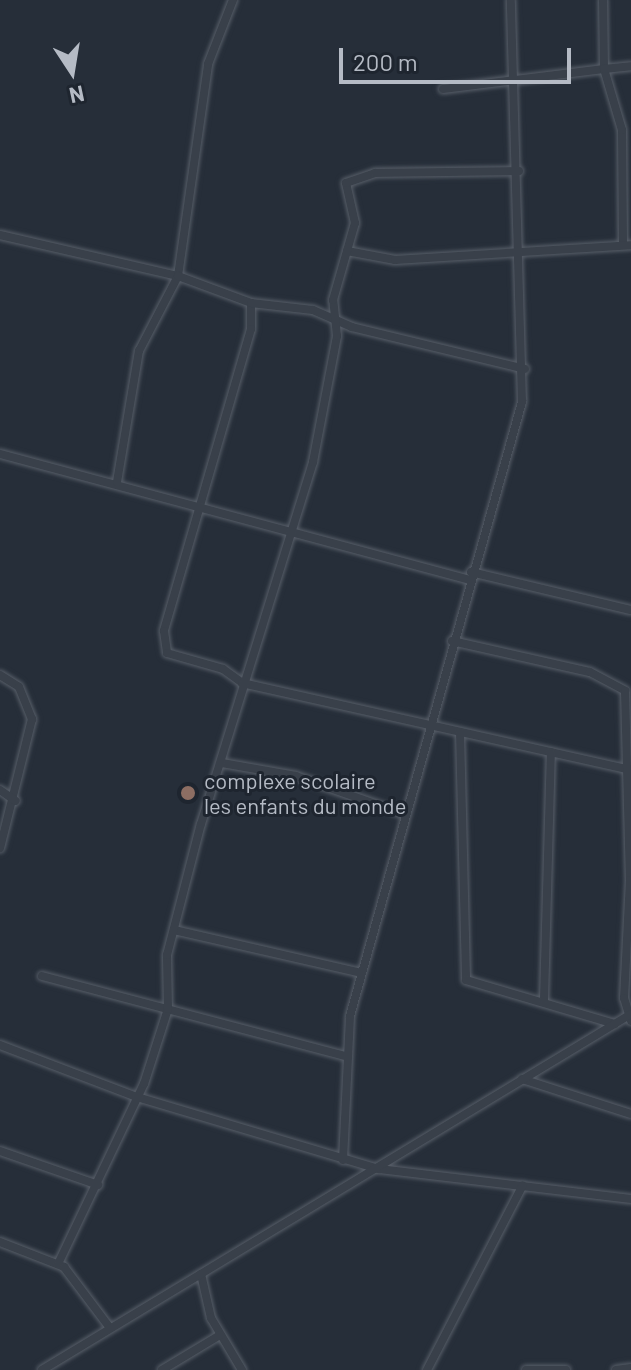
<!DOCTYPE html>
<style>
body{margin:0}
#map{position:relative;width:631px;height:1370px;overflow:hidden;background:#262e39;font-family:Barlow,sans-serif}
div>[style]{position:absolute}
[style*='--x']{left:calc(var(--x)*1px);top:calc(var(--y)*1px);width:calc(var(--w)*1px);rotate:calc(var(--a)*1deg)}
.roads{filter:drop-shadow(0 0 2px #575e68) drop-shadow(0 0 2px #575e68)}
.minor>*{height:8px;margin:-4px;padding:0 4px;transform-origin:4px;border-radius:4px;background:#39404a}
.dots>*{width:22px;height:22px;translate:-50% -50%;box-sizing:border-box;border:4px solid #1e252f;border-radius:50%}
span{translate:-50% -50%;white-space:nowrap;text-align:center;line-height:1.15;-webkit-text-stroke:6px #1e252f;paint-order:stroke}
.poi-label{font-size:22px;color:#b5bbc5}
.left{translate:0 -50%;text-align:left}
.north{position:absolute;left:32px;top:32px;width:80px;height:80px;-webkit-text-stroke:6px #1e252f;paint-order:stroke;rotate:168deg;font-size:22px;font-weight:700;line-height:32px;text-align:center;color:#b5bbc5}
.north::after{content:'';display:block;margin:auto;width:28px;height:36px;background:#b5bbc5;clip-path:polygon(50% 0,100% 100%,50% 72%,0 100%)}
.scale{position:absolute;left:339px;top:48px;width:232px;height:36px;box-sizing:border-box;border:4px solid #b5bbc5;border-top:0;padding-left:10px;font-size:24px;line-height:28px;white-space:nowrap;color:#b5bbc5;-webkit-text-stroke:6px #1e252f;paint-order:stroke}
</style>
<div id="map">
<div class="roads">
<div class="minor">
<div style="--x:443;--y:89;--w:162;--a:-7.1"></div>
<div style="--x:604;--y:69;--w:69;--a:-90.8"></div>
<div style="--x:0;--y:235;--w:183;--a:13"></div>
<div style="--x:178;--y:276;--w:214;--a:-81.9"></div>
<div style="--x:208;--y:64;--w:69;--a:-68.7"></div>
<div style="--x:623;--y:244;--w:114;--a:-90.5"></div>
<div style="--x:622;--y:130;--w:64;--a:-106.4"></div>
<div style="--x:604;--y:69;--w:27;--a:-6"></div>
<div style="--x:347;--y:251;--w:49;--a:10.6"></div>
<div style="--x:395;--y:260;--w:236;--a:-3.6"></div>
<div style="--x:251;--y:303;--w:26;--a:90"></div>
<div style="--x:251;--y:329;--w:314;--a:106.1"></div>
<div style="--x:164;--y:631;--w:22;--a:82"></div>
<div style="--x:167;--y:653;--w:58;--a:15.9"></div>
<div style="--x:223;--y:669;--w:24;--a:36"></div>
<div style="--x:242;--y:683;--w:399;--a:12.6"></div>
<div style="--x:0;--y:454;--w:486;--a:15"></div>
<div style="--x:117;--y:482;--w:133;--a:-80.5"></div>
<div style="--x:139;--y:351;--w:85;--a:-62.5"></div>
<div style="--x:178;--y:276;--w:78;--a:20.3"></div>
<div style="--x:251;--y:303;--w:62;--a:6.4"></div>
<div style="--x:313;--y:310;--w:43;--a:23.6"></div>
<div style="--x:352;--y:327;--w:178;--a:13.6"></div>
<div style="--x:471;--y:572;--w:164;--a:13.4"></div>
<div style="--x:452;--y:641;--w:141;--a:12.7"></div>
<div style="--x:590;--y:672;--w:40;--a:28"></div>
<div style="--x:625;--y:691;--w:189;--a:88.5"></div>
<div style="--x:630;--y:880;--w:118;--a:92.9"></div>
<div style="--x:624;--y:998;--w:24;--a:73"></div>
<div style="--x:0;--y:675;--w:22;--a:32"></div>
<div style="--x:19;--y:687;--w:35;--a:68"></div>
<div style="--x:32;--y:719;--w:133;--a:103.9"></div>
<div style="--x:460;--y:732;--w:248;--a:88.6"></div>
<div style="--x:466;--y:980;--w:155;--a:16.5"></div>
<div style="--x:222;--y:763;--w:75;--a:10"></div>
<div style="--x:296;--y:776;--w:114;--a:19.4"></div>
<div style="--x:0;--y:790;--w:19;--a:35"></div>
<div style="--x:174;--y:930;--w:192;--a:12.9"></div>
<div style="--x:42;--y:976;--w:312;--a:14.8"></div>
<div style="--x:544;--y:999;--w:247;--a:-88.4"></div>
<div style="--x:0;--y:1045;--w:147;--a:20.8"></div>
<div style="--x:137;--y:1097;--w:252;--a:16.6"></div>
<div style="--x:379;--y:1169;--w:254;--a:6.8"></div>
<div style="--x:522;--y:1079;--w:114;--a:17.8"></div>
<div style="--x:0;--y:1151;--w:104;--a:19.1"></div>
<div style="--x:343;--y:1160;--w:144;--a:-87.2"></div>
<div style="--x:350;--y:1016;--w:638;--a:-74.35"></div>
<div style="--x:522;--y:402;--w:402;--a:-91.6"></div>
<div style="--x:0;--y:1242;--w:69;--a:21.3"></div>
<div style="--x:64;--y:1267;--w:76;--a:53"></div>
<div style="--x:58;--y:1264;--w:199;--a:-64.5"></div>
<div style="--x:144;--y:1084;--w:79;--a:-72.3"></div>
<div style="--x:168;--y:1009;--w:54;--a:-91.1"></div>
<div style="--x:167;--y:955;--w:135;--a:-75.5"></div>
<div style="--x:201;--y:824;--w:379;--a:-72.8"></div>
<div style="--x:313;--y:462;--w:128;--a:-79.2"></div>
<div style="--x:337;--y:336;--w:36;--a:-96"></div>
<div style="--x:333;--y:300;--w:80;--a:-74.1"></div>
<div style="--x:355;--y:223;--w:41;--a:-102.7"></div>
<div style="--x:346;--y:183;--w:31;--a:-19"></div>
<div style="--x:375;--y:173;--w:144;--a:-0.8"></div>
<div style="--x:201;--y:1274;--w:45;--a:77.2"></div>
<div style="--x:211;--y:1318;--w:61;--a:59.2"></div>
<div style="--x:42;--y:1370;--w:688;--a:-31.15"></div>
<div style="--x:162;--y:1370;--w:68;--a:-31.1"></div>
<div style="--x:427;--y:1370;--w:208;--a:-62.6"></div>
<div style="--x:526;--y:1370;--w:40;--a:0"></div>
<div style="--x:616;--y:1370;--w:15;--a:-8"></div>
</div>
</div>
<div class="dots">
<div style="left:188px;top:793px;background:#8d6e63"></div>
</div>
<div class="poi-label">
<span class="left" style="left:204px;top:793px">complexe scolaire<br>les enfants du monde</span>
</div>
<div class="north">N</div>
<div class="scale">200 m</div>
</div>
